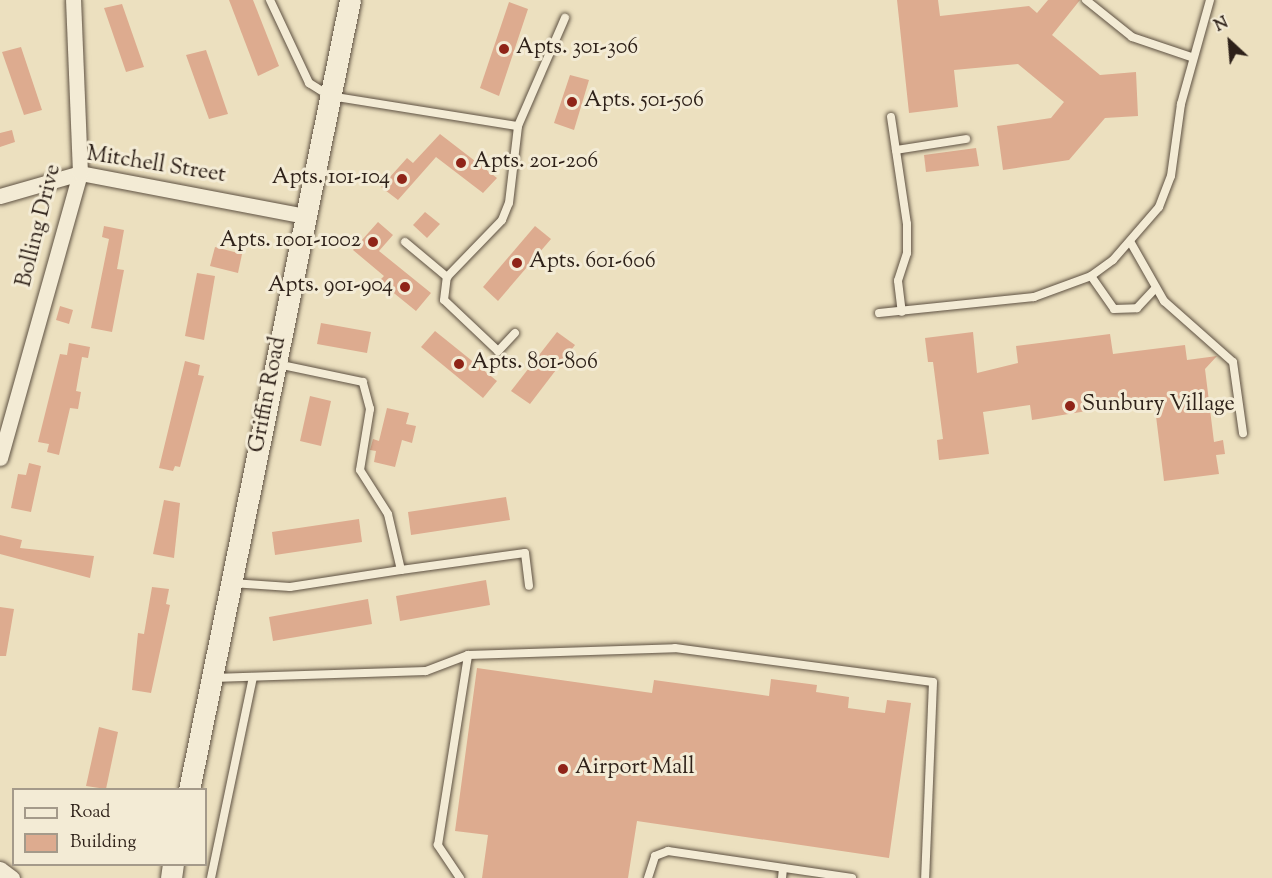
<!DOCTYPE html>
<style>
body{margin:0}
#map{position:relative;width:1272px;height:878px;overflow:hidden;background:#ece0bf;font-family:"Sorts Mill Goudy",serif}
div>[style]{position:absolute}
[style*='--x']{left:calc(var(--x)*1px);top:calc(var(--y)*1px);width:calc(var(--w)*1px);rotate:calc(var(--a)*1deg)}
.building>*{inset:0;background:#ddab8f}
.roads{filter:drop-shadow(0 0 2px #5e5142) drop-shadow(0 0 2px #5e5142)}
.service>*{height:8px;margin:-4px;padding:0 4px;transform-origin:4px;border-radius:4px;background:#f3ebd5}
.minor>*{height:15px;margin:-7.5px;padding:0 7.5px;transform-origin:7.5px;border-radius:7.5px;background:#f3ebd5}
.secondary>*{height:21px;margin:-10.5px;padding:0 10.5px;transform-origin:10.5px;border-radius:10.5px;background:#f3ebd5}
.dots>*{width:16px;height:16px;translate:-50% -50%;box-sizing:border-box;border:3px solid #f3ebd5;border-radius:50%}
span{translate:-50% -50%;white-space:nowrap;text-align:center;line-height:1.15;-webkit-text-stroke:6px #f3ebd5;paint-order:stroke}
.poi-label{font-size:22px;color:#2e2119}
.left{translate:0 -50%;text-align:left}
.right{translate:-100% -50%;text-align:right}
.street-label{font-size:22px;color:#2e2119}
.legend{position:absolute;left:12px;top:788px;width:195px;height:78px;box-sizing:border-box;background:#f3ebd5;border:2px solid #a49a8a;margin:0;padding:8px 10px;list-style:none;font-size:18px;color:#2e2119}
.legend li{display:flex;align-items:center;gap:12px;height:30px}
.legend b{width:30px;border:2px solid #a49a8a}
.north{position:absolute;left:1200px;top:12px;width:60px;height:60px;-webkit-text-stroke:4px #f3ebd5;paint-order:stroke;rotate:334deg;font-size:16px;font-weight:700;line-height:24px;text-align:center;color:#2e2119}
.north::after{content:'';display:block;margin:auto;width:21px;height:27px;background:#2e2119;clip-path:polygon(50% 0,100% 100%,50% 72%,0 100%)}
</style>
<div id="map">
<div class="building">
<div style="clip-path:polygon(229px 0,253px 0,279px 66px,258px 76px)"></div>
<div style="clip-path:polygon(897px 0,938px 0,940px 16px,1029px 6px,1037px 13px,1048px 0,1080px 0,1052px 35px,1100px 75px,1136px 72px,1138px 116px,1105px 118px,1069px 160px,1003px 170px,997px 126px,1051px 118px,1064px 102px,1018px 64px,954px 70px,958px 107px,909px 113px)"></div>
<div style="clip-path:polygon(509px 2px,528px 9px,499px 96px,480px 88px)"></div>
<div style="clip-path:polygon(122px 4px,144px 67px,126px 72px,104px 8px)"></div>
<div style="clip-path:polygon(21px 47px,42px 110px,24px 115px,2px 52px)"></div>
<div style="clip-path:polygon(206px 50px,228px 114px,209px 119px,186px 55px)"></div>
<div style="clip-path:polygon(570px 75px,589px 80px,574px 130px,554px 123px)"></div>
<div style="clip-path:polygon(12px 130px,15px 142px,0 147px,0 133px)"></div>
<div style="clip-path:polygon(440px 134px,497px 178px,483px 193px,436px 157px,398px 200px,381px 187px,407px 158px,413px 163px)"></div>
<div style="clip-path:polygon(976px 148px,979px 166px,926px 172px,924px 155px)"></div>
<div style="clip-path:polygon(425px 212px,440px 224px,427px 238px,413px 225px)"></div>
<div style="clip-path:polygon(378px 222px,393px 235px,379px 251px,431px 293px,416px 311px,379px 281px,384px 276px,353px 250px)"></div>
<div style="clip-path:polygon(104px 226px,124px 230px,117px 269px,124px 270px,112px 332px,91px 328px,109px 239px,102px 237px)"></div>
<div style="clip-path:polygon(535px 226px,551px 239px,498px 301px,483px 287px)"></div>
<div style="clip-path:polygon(215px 247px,242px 254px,238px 273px,210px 266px)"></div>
<div style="clip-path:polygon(197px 273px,215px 276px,204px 340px,185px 336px)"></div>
<div style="clip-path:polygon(60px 306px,73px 310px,69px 324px,56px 320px)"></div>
<div style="clip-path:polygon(321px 323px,371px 332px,367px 353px,317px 344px)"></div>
<div style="clip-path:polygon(435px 331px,497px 381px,483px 398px,421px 347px)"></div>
<div style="clip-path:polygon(557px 332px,575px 345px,530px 404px,511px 391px)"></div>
<div style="clip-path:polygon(973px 332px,977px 373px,1018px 363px,1016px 346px,1110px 334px,1113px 354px,1185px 345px,1187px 360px,1217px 356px,1205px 369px,1214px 442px,1223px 440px,1225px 454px,1216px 455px,1219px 474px,1164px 481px,1154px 400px,1032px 420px,1030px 405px,983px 412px,989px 454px,939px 460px,937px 440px,943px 439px,933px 362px,928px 362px,925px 338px)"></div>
<div style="clip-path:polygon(69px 343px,90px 347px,88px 358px,82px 357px,76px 391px,81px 392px,78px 409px,70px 408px,59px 455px,47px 452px,49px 444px,38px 442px,60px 354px,67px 355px)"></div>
<div style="clip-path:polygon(185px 361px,200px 365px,198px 375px,204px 376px,180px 467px,175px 466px,173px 471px,159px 468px)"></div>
<div style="clip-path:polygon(310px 396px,331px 401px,321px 446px,300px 441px)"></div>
<div style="clip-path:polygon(387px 408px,409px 413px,406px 424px,416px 426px,412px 443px,402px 440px,395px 467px,374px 462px,376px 451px,370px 450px,373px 439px,379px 441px)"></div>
<div style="clip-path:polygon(29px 463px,41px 466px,31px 512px,11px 508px,18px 474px,26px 475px)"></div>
<div style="clip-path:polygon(506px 497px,510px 520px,411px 535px,408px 512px)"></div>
<div style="clip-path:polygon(164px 500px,180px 503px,174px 558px,153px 554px)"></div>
<div style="clip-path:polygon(359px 519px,362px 542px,275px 555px,272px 532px)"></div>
<div style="clip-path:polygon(0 535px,22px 540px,20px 548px,94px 556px,90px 578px,0 554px)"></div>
<div style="clip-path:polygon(486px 580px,490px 605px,400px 621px,396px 596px)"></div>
<div style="clip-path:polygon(152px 587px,169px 589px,166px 604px,170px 605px,151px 693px,132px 690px,138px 633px,144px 634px)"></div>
<div style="clip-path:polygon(368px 599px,372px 624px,273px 641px,269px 617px)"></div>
<div style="clip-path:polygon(0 607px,14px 609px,6px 656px,0 656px)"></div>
<div style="clip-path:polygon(477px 668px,652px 693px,654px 680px,769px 696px,771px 679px,817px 685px,816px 692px,849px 697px,848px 708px,885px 713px,887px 700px,911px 703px,889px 858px,637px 821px,628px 878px,482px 878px,488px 835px,455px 831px)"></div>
<div style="clip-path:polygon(99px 727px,118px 732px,106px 789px,86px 786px)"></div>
</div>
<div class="roads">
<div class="service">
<div style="--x:270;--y:0;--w:92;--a:64.8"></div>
<div style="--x:309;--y:83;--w:25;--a:32"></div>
<div style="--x:330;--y:96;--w:190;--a:9.1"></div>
<div style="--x:1086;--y:0;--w:59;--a:38.8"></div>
<div style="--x:1132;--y:37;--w:62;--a:18.7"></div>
<div style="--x:891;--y:117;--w:108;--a:81.5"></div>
<div style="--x:907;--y:224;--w:29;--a:90"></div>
<div style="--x:907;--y:253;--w:29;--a:108"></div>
<div style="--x:898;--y:281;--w:31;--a:83"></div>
<div style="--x:896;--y:150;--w:71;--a:-8.9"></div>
<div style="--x:405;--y:242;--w:55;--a:39.8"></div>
<div style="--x:1131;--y:243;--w:67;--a:60.4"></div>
<div style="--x:1164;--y:301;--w:92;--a:41.5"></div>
<div style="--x:1233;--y:362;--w:72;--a:82"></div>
<div style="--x:1091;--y:276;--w:40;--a:55.1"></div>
<div style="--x:1114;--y:309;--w:23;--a:-2"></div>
<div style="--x:1137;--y:308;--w:26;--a:-47"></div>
<div style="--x:879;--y:313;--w:156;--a:-5.9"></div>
<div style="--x:1034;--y:297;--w:61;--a:-20.2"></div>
<div style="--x:1091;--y:276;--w:27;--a:-36"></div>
<div style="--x:1113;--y:260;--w:70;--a:-49"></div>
<div style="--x:1159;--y:207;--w:33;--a:-69"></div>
<div style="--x:1171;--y:176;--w:73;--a:-82.1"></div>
<div style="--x:1181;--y:104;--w:108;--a:-74.4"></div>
<div style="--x:515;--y:333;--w:25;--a:133"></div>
<div style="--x:498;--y:351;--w:74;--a:-136.6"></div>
<div style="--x:444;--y:300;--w:23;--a:-83"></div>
<div style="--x:447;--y:277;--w:79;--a:-46"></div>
<div style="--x:502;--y:220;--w:18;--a:-68"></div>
<div style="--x:509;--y:203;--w:78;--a:-83.3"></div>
<div style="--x:518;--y:126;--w:118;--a:-66.5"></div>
<div style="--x:401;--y:570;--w:125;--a:-7.8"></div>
<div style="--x:525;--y:553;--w:33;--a:83"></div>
<div style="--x:232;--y:583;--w:58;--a:3.9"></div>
<div style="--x:290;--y:587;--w:112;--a:-8.7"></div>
<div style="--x:401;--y:570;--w:57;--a:-103.1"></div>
<div style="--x:388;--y:514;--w:52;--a:-122.5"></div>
<div style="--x:360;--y:470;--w:62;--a:-80.7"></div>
<div style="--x:370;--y:409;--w:28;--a:-105"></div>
<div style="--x:363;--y:382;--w:88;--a:-168.2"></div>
<div style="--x:213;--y:678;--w:213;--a:-1.9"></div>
<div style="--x:426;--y:671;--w:45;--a:-20.9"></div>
<div style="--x:468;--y:655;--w:207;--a:-1.9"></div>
<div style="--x:675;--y:648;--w:260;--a:7.5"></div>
<div style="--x:933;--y:682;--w:196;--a:92.3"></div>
<div style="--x:211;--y:878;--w:205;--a:-78.2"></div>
<div style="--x:460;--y:878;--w:40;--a:-124"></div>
<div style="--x:438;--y:845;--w:192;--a:-81"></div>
<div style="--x:648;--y:878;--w:23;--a:-72"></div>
<div style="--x:655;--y:856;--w:14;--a:-21"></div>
<div style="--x:668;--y:851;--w:186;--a:8.3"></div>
<div style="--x:782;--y:878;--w:10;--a:-84"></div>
</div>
<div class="minor">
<div style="--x:0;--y:196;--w:83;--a:-16"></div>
<div style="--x:80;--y:173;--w:230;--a:10.8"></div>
<div style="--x:0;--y:458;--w:296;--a:-74.3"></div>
<div style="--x:80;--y:173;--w:173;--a:-92.3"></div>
<div style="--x:0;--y:869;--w:15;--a:37"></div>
</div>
<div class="secondary">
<div style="--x:189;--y:790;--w:806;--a:-78.48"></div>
<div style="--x:171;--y:878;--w:14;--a:-82"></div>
</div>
</div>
<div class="dots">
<div style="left:504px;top:49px;background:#8f2418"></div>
<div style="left:572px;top:102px;background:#8f2418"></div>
<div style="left:461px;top:163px;background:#8f2418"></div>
<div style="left:402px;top:179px;background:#8f2418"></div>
<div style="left:373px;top:242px;background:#8f2418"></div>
<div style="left:517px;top:263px;background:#8f2418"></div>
<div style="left:405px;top:287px;background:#8f2418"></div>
<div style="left:459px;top:364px;background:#8f2418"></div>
<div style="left:1070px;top:406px;background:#8f2418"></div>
<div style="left:563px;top:769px;background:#8f2418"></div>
</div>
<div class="poi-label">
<span class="left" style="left:516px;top:49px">Apts. 301-306</span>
<span class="left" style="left:584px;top:102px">Apts. 501-506</span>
<span class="left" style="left:473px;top:163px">Apts. 201-206</span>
<span class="right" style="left:390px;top:179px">Apts. 101-104</span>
<span class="right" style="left:361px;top:242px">Apts. 1001-1002</span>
<span class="left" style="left:529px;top:263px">Apts. 601-606</span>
<span class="right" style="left:393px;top:287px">Apts. 901-904</span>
<span class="left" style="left:471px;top:364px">Apts. 801-806</span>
<span class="left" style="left:1082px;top:406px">Sunbury Village</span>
<span class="left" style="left:575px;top:769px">Airport Mall</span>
</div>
<div class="street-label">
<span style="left:156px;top:166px;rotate:9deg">Mitchell Street</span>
<span style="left:40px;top:226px;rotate:-76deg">Bolling Drive</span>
<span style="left:269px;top:395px;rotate:-79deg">Griffin Road</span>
</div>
<ul class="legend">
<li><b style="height:8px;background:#f3ebd5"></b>Road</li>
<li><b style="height:16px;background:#ddab8f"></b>Building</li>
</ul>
<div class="north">N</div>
</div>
